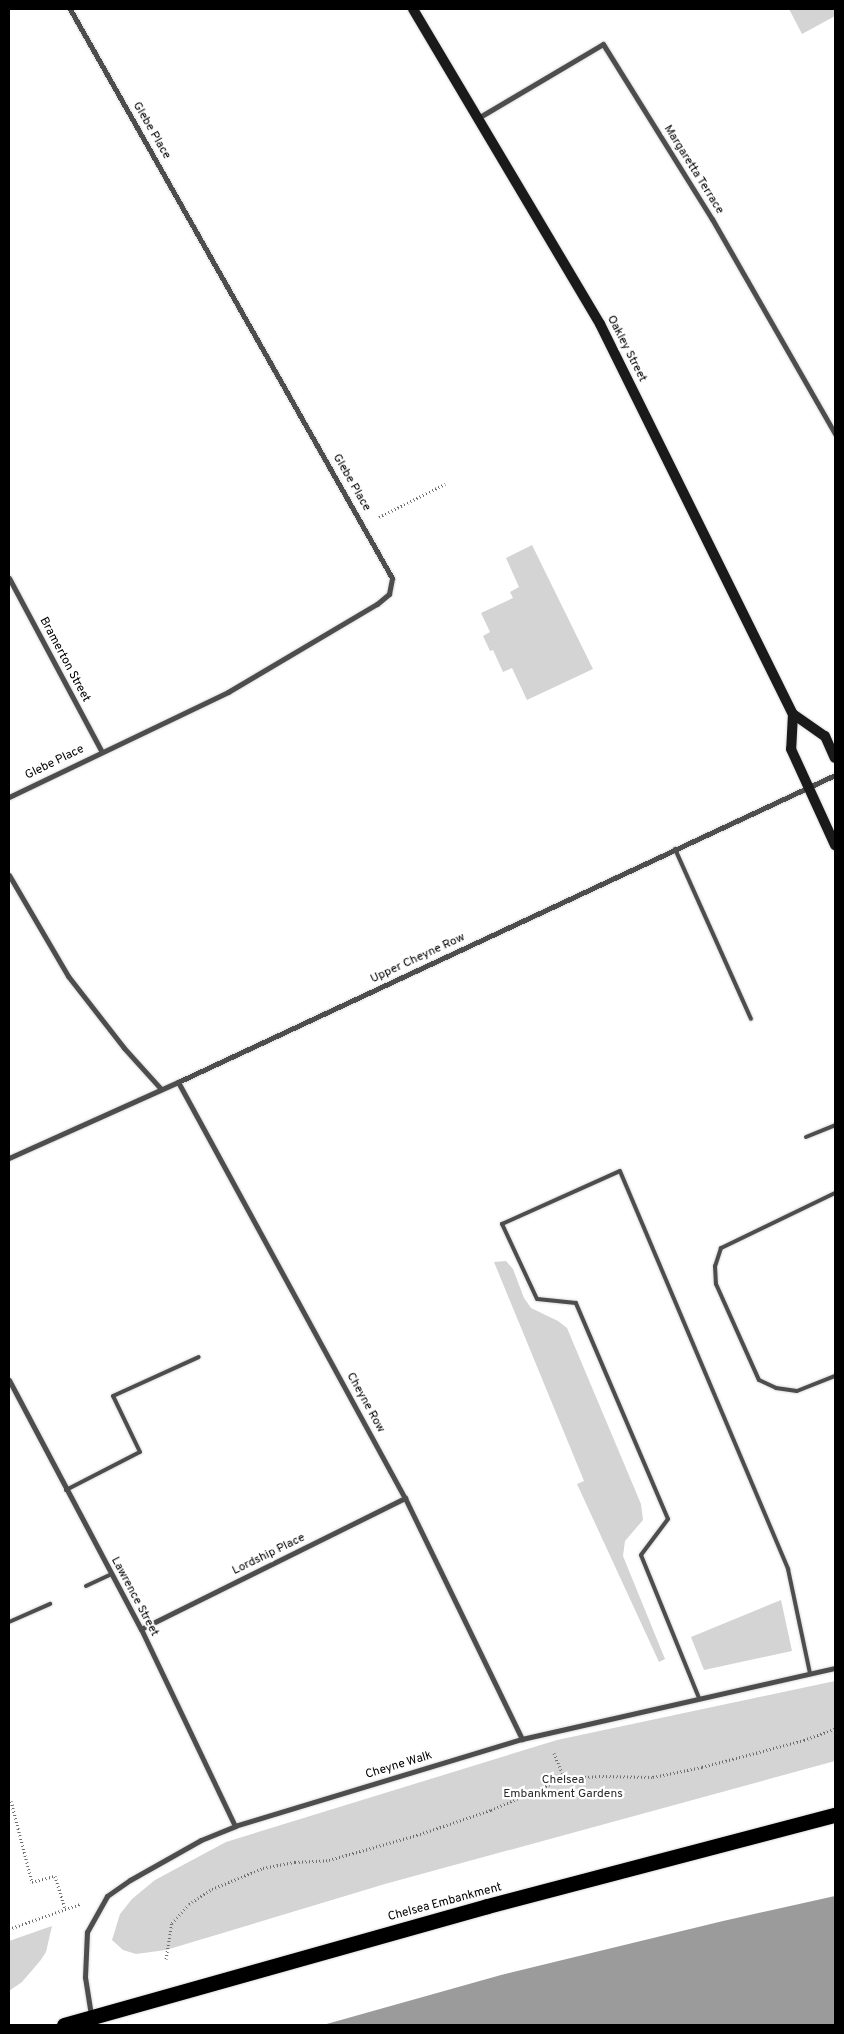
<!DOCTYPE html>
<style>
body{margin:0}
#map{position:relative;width:844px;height:2034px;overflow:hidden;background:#fff;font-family:Overpass,sans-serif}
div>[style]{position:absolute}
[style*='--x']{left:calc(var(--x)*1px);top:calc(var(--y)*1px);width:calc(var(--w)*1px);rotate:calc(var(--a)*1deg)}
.green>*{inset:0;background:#d4d4d4}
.water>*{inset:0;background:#9b9b9b}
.path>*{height:3px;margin-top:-1.5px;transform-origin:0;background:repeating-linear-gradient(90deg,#6f6f6f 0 1px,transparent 0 3.5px)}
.roads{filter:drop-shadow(0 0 1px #dbdbdb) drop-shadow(0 0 1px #dbdbdb)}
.lane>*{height:4px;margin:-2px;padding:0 2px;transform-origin:2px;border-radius:2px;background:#4d4d4d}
.street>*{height:5px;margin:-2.5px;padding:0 2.5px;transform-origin:2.5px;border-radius:2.5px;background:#4d4d4d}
.secondary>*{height:10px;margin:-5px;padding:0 5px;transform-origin:5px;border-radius:5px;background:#1a1a1a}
.highway>*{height:15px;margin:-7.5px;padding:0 7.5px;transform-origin:7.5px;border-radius:7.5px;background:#000}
span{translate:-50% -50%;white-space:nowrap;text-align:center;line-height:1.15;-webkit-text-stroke:4.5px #fff;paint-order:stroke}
.street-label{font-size:12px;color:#000}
.park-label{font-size:12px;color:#2b2b2b}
.frame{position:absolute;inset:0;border:10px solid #000;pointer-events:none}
</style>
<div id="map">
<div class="green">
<div style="clip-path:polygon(789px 9px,835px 9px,835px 16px,802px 34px)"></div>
<div style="clip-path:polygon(532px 545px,593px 669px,527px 700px,512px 668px,503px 672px,493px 650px,490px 651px,483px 636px,490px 632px,481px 613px,513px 598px,510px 592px,519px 587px,506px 558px)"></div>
<div style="clip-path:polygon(506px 1261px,513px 1269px,524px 1298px,531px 1308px,558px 1321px,567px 1328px,641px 1504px,643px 1520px,625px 1541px,623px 1556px,665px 1659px,659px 1662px,577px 1484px,584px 1481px,494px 1262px)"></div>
<div style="clip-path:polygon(781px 1600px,792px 1651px,704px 1670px,691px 1637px)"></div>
<div style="clip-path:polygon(835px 1681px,835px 1761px,385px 1884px,166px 1950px,136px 1954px,123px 1950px,112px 1940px,120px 1914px,132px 1899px,155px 1880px,226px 1842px,557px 1740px)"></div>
<div style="clip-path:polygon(52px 1926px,46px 1952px,40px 1961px,22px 1982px,9px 1991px,9px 1941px)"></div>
</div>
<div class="water">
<div style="clip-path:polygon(835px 1896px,835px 2025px,323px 2025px,501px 1975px,723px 1921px)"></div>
</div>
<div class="path">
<div style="--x:379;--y:517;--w:74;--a:-26.6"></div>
<div style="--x:554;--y:1753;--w:27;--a:68"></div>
<div style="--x:9;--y:1801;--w:2;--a:0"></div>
<div style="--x:11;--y:1801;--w:84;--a:75.5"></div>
<div style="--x:32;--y:1882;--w:24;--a:-15"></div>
<div style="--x:55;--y:1876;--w:34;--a:73"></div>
<div style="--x:9;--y:1929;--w:75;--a:-19.4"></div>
<div style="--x:166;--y:1959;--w:36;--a:-81"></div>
<div style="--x:172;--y:1923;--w:25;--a:-48"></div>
<div style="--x:189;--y:1904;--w:27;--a:-33"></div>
<div style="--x:212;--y:1889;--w:55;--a:-22.4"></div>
<div style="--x:263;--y:1868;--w:33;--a:-11"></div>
<div style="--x:295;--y:1862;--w:34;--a:-3"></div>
<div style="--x:329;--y:1860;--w:95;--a:-15.9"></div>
<div style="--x:420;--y:1834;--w:75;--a:-18.7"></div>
<div style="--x:491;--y:1810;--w:80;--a:-23.7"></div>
<div style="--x:564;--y:1778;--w:35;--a:-3"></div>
<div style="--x:599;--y:1776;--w:54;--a:1.1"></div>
<div style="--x:653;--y:1777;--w:50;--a:-11.5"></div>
<div style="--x:702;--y:1767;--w:106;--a:-14.8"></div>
<div style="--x:804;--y:1740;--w:33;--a:-20"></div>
</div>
<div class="roads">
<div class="lane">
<div style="--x:675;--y:849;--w:186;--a:65.9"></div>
<div style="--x:806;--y:1137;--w:31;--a:-22"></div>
<div style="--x:835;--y:1193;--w:127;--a:154.2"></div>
<div style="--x:721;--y:1248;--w:19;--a:108"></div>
<div style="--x:715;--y:1266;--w:18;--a:87"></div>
<div style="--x:716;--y:1284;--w:105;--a:65.9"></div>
<div style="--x:759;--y:1380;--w:19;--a:25"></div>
<div style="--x:776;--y:1388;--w:21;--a:8"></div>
<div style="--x:797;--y:1391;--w:41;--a:-21.5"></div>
<div style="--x:66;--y:1490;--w:83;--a:-27.2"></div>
<div style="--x:140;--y:1452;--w:62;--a:-115.7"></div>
<div style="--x:113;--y:1396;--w:94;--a:-24.4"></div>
<div style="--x:86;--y:1586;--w:26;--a:-25"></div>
<div style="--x:9;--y:1622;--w:45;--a:-23.7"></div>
<div style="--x:699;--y:1698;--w:154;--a:-112.1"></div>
<div style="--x:641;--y:1555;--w:45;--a:-53.1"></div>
<div style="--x:668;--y:1519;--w:235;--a:-113.1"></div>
<div style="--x:576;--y:1303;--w:39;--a:-174"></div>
<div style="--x:537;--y:1299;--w:83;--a:-115"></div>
<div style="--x:502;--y:1224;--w:129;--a:-24.2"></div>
<div style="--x:620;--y:1171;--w:432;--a:67.1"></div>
<div style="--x:788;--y:1569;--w:106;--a:78.1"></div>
</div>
<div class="street">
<div style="--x:478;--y:118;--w:145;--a:-30.6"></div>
<div style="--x:603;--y:44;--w:206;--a:58.1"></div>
<div style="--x:712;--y:219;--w:248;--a:60.2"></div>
<div style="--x:9;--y:578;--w:197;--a:61.9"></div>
<div style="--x:9;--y:797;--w:243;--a:-25.6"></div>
<div style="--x:228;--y:692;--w:173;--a:-30.6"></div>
<div style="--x:377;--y:604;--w:16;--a:-40"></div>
<div style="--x:389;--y:594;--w:16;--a:-79"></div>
<div style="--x:392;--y:578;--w:654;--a:-119.51"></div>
<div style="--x:9;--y:875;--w:117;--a:59.7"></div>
<div style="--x:68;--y:976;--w:91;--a:52.1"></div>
<div style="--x:124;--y:1048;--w:55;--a:47.9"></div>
<div style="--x:178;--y:1082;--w:474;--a:61.4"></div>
<div style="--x:405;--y:1498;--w:268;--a:64.1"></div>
<div style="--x:9;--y:1158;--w:185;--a:-24.2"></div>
<div style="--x:178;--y:1082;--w:725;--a:-25.05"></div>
<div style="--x:9;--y:1380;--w:282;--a:62.1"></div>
<div style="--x:141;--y:1629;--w:218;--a:64.5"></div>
<div style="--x:141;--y:1629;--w:295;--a:-26.4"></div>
<div style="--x:91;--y:2015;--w:38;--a:-99"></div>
<div style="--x:85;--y:1977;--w:45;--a:-87.5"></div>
<div style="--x:87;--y:1932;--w:41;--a:-60.9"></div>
<div style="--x:107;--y:1896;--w:28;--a:-35"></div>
<div style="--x:130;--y:1880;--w:81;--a:-29.4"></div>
<div style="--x:201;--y:1840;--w:37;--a:-22"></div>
<div style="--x:235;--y:1826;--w:300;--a:-16.9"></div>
<div style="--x:522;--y:1739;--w:321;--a:-12.8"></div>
</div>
<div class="secondary">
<div style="--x:413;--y:9;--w:366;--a:59.3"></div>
<div style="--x:600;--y:324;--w:435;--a:63.7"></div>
<div style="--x:793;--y:714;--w:35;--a:93"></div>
<div style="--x:791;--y:749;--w:106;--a:65.4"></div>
<div style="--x:793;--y:714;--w:39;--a:35"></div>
<div style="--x:825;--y:736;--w:24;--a:66"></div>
</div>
<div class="highway">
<div style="--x:64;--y:2025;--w:439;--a:-15.7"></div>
<div style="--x:487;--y:1906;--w:360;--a:-14.7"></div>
</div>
</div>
<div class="street-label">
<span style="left:151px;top:131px;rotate:60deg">Glebe Place</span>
<span style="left:693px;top:170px;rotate:58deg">Margaretta Terrace</span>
<span style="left:626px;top:349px;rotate:63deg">Oakley Street</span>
<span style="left:351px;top:483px;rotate:60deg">Glebe Place</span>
<span style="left:64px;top:660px;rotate:62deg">Bramerton Street</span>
<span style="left:55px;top:763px;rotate:-26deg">Glebe Place</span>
<span style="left:418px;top:959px;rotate:-25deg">Upper Cheyne Row</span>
<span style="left:365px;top:1403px;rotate:61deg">Cheyne Row</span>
<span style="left:269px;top:1555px;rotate:-26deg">Lordship Place</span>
<span style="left:134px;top:1597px;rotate:62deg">Lawrence Street</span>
<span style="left:399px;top:1766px;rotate:-17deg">Cheyne Walk</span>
<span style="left:445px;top:1903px;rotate:-15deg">Chelsea Embankment</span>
</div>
<div class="park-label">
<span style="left:563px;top:1788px">Chelsea<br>Embankment Gardens</span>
</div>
<div class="frame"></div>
</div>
